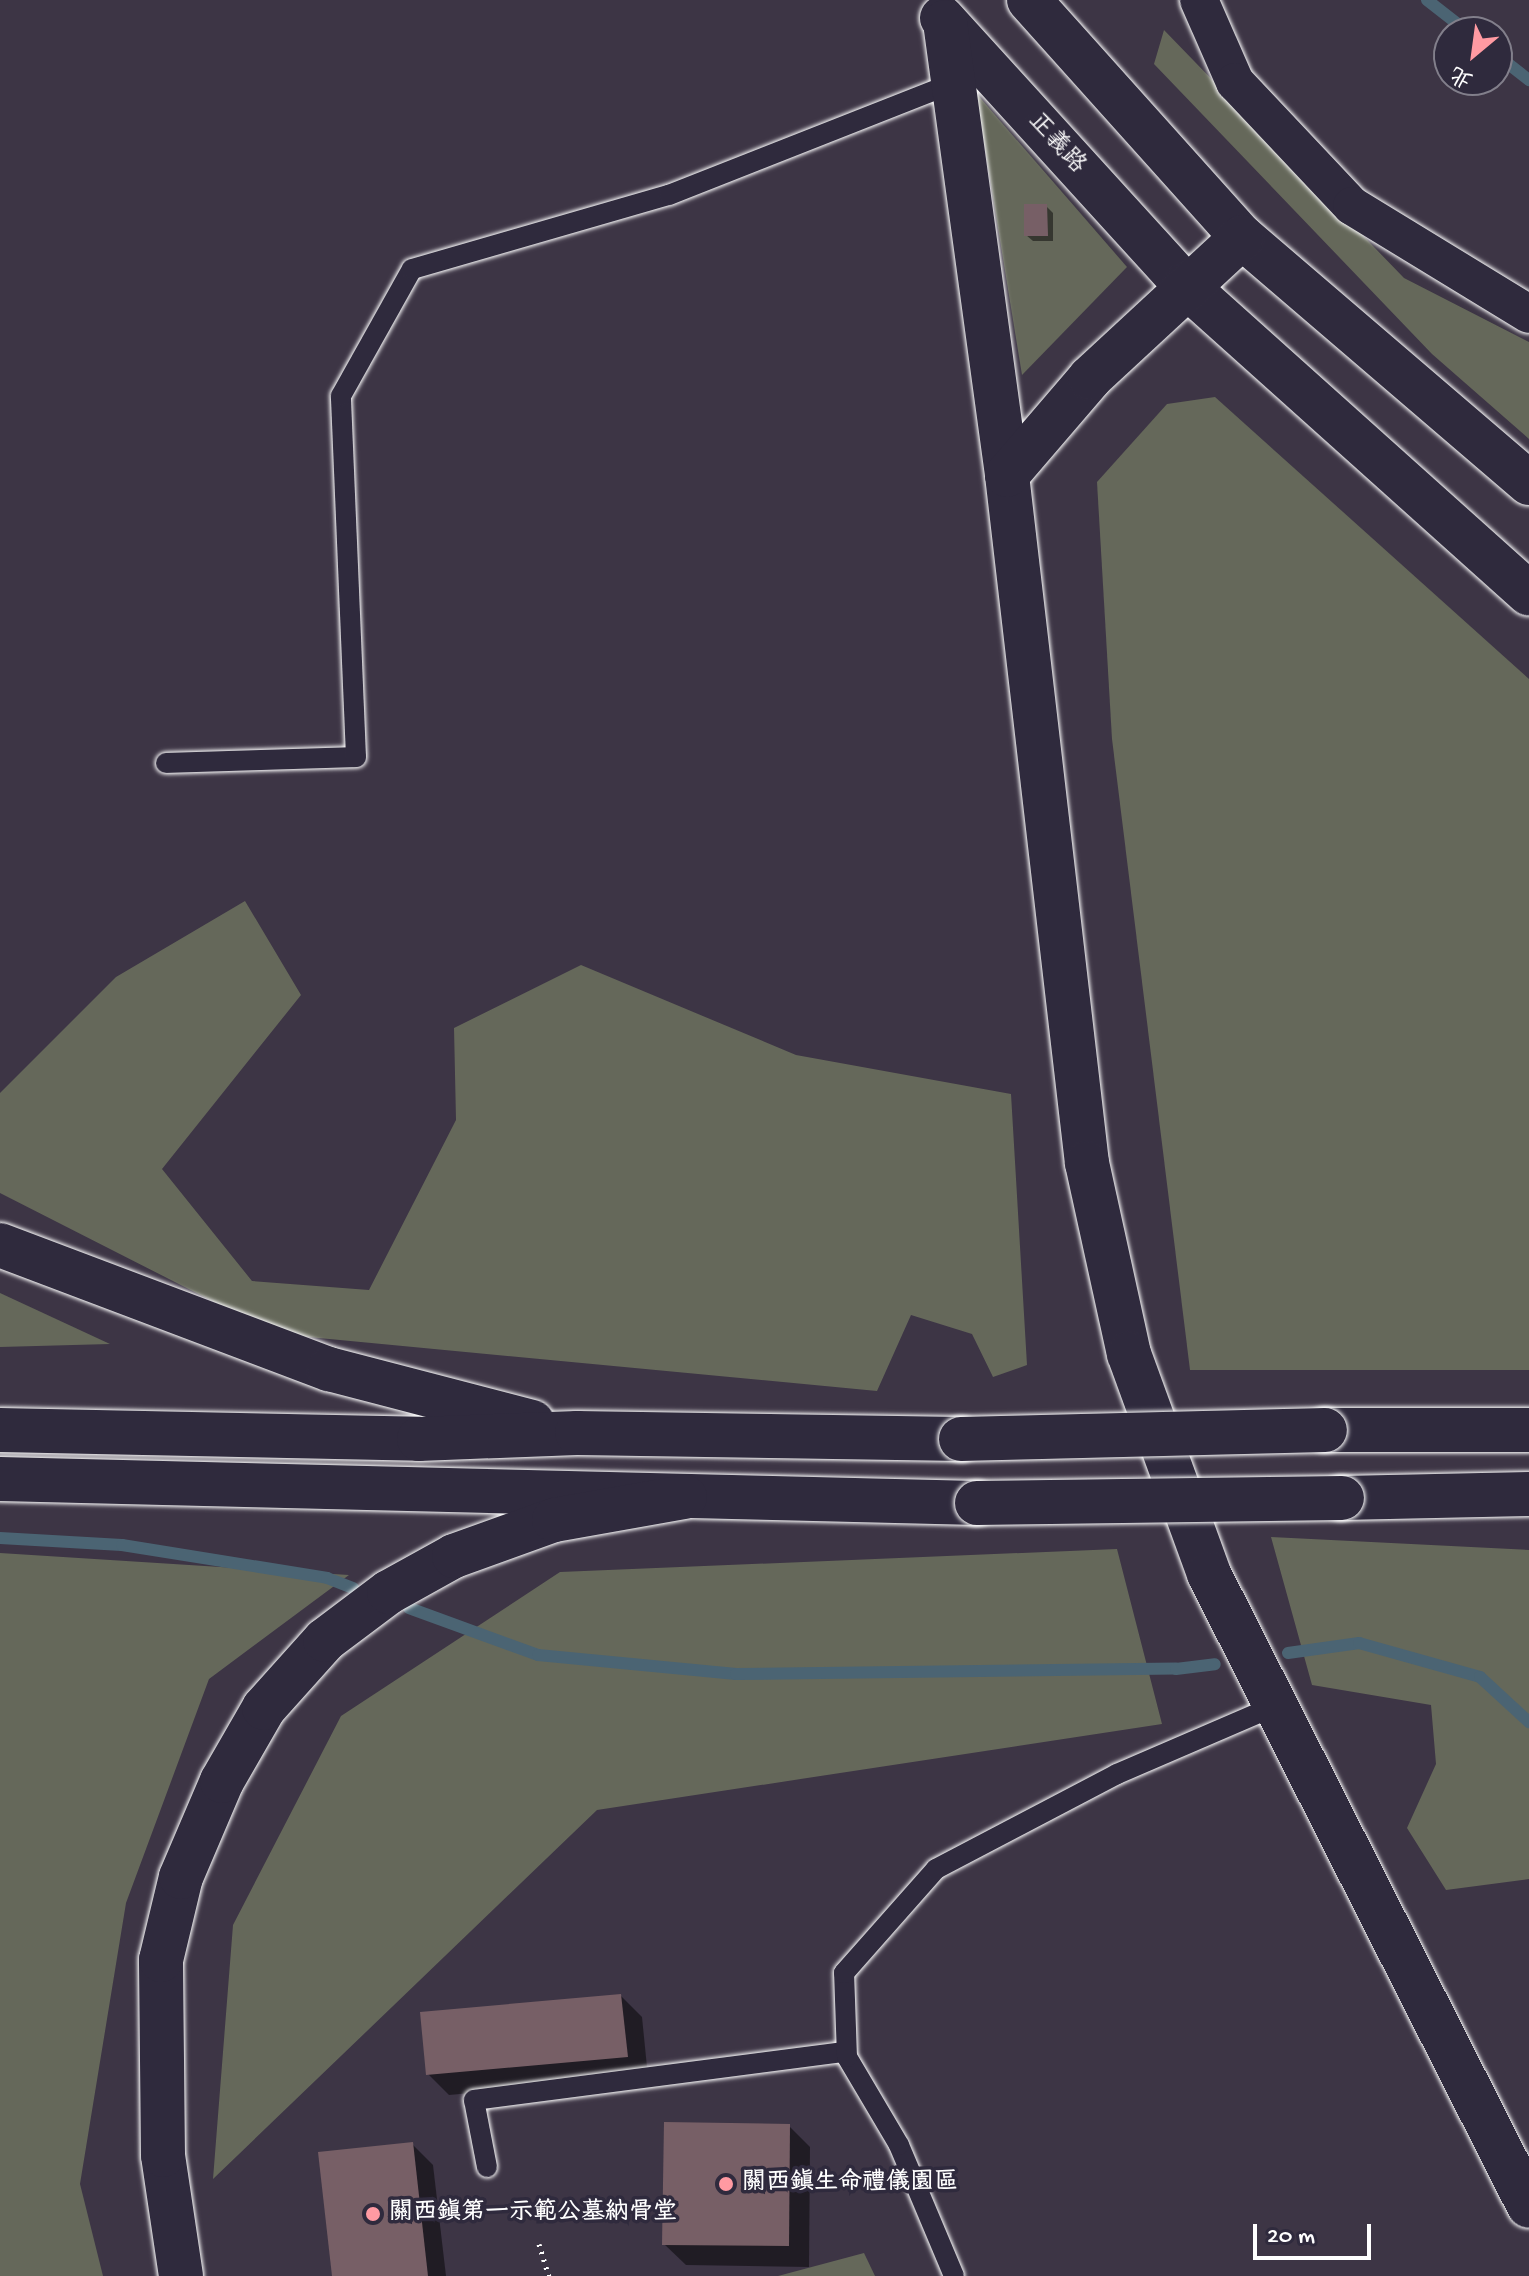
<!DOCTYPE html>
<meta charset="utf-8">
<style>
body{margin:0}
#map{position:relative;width:1529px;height:2276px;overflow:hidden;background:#3d3545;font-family:"Gochi Hand","LXGW WenKai TC",sans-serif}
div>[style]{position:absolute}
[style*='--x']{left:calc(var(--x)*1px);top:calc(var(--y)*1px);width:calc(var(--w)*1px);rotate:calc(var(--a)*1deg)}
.green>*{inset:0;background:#65685a}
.shadow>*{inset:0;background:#0007}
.stream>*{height:12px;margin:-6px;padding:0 6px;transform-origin:6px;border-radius:6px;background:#4b6473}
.building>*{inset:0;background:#775f66}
.path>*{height:5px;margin-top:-2.5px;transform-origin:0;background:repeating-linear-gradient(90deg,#fff 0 2px,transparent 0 8px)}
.roads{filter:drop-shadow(0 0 2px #fff) drop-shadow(0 0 2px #fff)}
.lane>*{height:20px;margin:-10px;padding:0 10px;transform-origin:10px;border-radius:10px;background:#2f2a3d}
.street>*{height:38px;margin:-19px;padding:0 19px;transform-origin:19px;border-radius:19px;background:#2f2a3d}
.secondary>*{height:44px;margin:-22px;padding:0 22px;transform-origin:22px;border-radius:22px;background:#2f2a3d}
.highway>*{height:44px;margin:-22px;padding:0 22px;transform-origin:22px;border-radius:22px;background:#2f2a3d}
.bridges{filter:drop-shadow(0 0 2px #fff) drop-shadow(0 0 2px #fff)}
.highway-bridge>*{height:44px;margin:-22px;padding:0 22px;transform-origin:22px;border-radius:22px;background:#2f2a3d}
.dots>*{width:22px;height:22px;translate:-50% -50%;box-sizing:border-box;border:4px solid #2f2a3d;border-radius:50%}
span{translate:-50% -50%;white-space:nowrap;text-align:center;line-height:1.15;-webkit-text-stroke:7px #2f2a3d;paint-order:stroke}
.street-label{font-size:24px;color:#fff}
.poi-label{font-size:24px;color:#fff;font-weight:700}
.left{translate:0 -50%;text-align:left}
.north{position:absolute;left:1433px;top:16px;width:80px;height:80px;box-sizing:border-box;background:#2f2a3d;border:2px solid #827f8b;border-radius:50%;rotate:209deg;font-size:22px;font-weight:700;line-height:32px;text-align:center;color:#fff}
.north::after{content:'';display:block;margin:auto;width:28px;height:36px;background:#ff9aa2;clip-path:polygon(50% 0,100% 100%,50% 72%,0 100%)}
.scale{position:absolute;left:1253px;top:2224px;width:118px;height:36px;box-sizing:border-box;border:4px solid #fff;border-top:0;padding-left:10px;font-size:24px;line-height:28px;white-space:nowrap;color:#fff;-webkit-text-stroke:6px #2f2a3d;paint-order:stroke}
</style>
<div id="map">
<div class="green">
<div style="clip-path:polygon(1164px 30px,1404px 278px,1529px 342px,1529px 439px,1432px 354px,1154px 64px)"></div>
<div style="clip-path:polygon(976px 93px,1127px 267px,1022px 375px)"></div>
<div style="clip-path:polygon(1215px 397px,1529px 679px,1529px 1370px,1190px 1370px,1112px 739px,1097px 482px,1167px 404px)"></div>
<div style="clip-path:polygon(245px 901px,301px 995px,162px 1169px,252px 1281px,369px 1290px,456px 1120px,454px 1028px,581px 965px,796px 1055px,1011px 1094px,1027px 1365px,993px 1377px,972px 1334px,911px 1315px,877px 1391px,277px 1334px,0 1193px,0 1093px,116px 977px)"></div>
<div style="clip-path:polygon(0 1293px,110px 1344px,0 1347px)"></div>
<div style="clip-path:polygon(1271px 1537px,1529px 1550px,1529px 1879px,1446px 1890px,1407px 1828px,1436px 1764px,1431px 1705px,1312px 1685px)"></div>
<div style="clip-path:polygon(1117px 1549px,1162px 1724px,597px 1810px,213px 2179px,233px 1925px,341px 1716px,560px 1572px)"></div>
<div style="clip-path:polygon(0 1553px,349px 1575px,209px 1679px,126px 1903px,80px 2184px,103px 2276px,0 2276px)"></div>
<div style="clip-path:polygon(864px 2253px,875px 2276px,778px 2276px)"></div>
</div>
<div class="shadow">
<div style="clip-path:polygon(1046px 206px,1053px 213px,1053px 241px,1033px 241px,1026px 235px)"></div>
<div style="clip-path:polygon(621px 1996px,642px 2017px,648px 2077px,449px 2095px,428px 2074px)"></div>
<div style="clip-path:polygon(789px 2126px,810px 2147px,809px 2267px,686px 2265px,664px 2244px)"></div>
<div style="clip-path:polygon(412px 2144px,433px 2165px,446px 2276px,334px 2276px)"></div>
</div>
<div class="stream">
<div style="--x:1427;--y:0;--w:52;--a:38"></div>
<div style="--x:1497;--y:55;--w:41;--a:38"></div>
<div style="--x:0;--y:1538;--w:122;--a:3.3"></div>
<div style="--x:122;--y:1545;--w:208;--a:9.1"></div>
<div style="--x:327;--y:1578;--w:28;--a:21"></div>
<div style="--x:409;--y:1608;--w:137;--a:20"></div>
<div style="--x:538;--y:1655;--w:199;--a:5.5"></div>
<div style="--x:736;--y:1674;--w:440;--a:-0.7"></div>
<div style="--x:1176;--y:1669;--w:39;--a:-7"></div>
<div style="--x:1288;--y:1653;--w:72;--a:-8"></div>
<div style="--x:1359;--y:1643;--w:126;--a:15.7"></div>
<div style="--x:1480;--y:1677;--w:67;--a:42.6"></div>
</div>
<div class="building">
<div style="clip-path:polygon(1024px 204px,1047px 204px,1048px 236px,1024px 236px)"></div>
<div style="clip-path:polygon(621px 1994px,628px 2057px,426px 2075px,420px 2012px)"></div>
<div style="clip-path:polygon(664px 2122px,790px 2124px,789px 2246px,662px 2245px)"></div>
<div style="clip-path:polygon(413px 2142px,428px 2276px,332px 2276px,318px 2152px)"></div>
</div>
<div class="path">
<div style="--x:539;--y:2244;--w:34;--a:73"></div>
</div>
<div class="roads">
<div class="lane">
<div style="--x:166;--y:763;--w:190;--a:-1.8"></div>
<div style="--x:356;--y:757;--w:361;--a:-92.4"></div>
<div style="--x:341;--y:396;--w:145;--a:-60.8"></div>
<div style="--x:412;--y:269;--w:267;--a:-16.1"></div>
<div style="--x:669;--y:195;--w:305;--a:-21.5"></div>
<div style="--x:487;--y:2167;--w:68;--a:-101"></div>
<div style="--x:474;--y:2100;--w:375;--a:-7.4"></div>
<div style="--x:954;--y:2276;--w:142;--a:-112.8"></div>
<div style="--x:899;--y:2145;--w:102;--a:-120.6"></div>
<div style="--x:847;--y:2057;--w:84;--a:-92"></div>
<div style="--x:844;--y:1973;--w:139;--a:-48.5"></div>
<div style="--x:936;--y:1869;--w:204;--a:-27.7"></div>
<div style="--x:1117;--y:1774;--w:172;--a:-23.3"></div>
</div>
<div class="street">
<div style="--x:1199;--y:0;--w:90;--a:66.3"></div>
<div style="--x:1235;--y:82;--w:170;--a:46.7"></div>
<div style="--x:1352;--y:206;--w:207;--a:31.4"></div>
</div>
<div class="secondary">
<div style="--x:1029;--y:0;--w:319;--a:48.1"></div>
<div style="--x:1242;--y:237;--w:378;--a:40.6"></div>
<div style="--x:942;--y:18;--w:361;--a:47.7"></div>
<div style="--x:1185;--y:285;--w:462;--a:41.9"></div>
<div style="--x:945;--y:22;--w:457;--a:82.2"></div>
<div style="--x:1007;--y:475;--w:693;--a:83.37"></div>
<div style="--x:1087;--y:1163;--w:196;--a:77.6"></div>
<div style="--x:1129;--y:1354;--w:234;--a:70"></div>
<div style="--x:1209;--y:1574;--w:708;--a:63.15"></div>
<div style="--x:1007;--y:475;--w:128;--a:-49.4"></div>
<div style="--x:1090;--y:378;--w:207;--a:-42.8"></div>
</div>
<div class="highway">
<div style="--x:0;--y:1245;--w:352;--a:20.7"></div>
<div style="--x:329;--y:1369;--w:210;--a:14.6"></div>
<div style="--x:0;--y:1430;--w:419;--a:1.2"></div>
<div style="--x:419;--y:1439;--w:158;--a:-2.2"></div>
<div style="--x:577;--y:1433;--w:384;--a:0.9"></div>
<div style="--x:1325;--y:1430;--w:204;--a:0"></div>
<div style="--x:0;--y:1479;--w:977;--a:1.41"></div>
<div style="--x:1342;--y:1498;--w:187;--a:-1.2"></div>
<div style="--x:181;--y:2276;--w:122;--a:-98.5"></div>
<div style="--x:163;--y:2155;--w:195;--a:-90.6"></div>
<div style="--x:161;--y:1960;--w:85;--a:-76.5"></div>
<div style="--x:181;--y:1877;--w:104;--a:-66.9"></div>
<div style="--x:222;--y:1781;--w:84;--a:-60.1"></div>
<div style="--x:264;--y:1708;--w:91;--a:-48.1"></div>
<div style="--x:325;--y:1640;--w:80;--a:-36.9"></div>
<div style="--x:389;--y:1592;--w:74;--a:-29"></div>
<div style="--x:454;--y:1556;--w:106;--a:-19.8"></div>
<div style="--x:554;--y:1520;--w:133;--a:-10"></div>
</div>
</div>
<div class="bridges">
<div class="highway-bridge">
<div style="--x:961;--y:1439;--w:364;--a:-1.4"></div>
<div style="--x:977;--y:1503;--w:365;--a:-0.8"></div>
</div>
</div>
<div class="dots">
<div style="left:726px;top:2184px;background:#ff9aa2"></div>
<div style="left:373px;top:2214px;background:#ff9aa2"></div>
</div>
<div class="street-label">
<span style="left:1056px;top:144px;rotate:48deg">正義路</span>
</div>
<div class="poi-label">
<span class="left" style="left:742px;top:2184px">關西鎮生命禮儀園區</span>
<span class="left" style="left:389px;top:2214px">關西鎮第一示範公墓納骨堂</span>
</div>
<div class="north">北</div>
<div class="scale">20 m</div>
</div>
